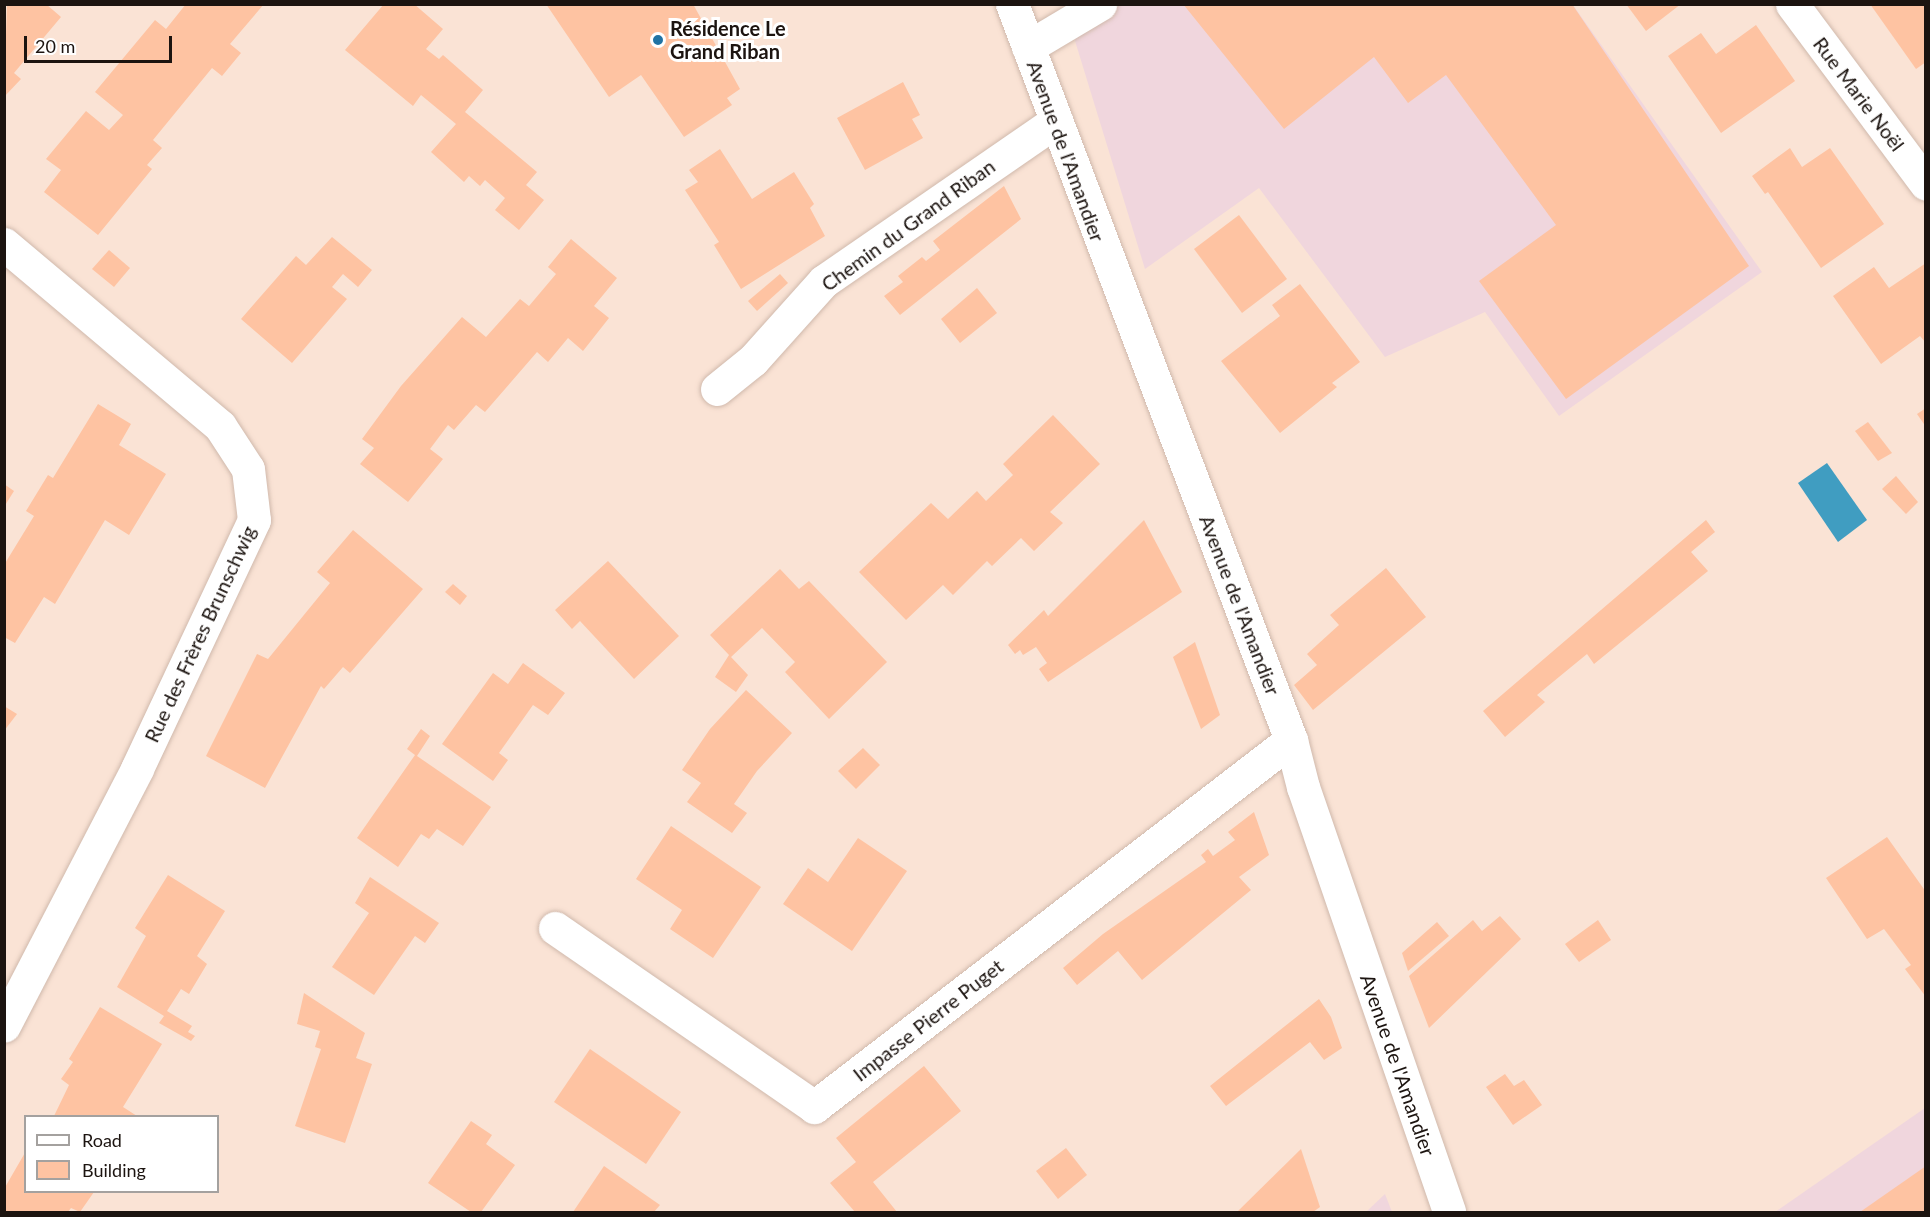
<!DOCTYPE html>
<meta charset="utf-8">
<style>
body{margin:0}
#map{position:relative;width:1930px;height:1217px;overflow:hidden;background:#fae3d5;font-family:Lato,sans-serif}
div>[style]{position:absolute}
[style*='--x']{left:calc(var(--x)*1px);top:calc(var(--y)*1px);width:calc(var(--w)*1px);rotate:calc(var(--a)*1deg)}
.industrial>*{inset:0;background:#f0d6dd}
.water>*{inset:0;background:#409dc1}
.building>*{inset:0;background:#fec3a2}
.roads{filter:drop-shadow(0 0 2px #d0b9ac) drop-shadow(0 0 2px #d0b9ac)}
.minor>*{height:33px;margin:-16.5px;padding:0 16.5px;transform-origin:16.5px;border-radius:16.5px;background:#fff}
.secondary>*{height:33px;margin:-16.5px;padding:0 16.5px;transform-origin:16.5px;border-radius:16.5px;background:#fff}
.dots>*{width:16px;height:16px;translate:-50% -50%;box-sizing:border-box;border:3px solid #fff;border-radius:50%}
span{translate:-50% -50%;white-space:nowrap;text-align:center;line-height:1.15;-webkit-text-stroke:6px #fff;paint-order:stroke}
.poi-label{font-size:20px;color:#1c1410;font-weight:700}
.left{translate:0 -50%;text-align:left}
.street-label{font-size:20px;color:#1c1410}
.frame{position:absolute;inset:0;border:6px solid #1c1410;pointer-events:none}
.legend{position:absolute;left:24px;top:1115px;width:195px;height:78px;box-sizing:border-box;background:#fff;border:2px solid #a4a19f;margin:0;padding:8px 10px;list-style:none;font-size:18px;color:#1c1410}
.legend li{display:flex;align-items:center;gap:12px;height:30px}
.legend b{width:30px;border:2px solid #a4a19f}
.scale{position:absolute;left:24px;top:36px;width:148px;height:27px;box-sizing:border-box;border:3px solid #1c1410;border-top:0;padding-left:8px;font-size:18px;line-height:21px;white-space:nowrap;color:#1c1410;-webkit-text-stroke:4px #fff;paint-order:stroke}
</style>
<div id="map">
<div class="industrial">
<div style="clip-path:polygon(1064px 5px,1573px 5px,1762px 272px,1559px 416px,1485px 312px,1385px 357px,1259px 188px,1145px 269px)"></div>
<div style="clip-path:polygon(1925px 1108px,1925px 1212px,1775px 1212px)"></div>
<div style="clip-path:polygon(1385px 1194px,1392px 1212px,1366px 1212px)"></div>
</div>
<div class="water">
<div style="clip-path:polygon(1827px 463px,1867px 520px,1838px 542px,1798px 483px)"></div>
</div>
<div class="building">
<div style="clip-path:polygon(7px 4px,46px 4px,61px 17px,14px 73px,21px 79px,4px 97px)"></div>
<div style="clip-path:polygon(186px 4px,264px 4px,230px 44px,241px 53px,222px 76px,212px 68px,153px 140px,162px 148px,147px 165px,152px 169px,98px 235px,44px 192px,61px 170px,46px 159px,86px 111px,109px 130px,123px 115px,95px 92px,155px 20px,166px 29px)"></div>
<div style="clip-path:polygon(384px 4px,414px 4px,443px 29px,426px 49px,439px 59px,443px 55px,483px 90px,465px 112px,537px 172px,526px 185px,544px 200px,519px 230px,495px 210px,505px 198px,485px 180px,480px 186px,469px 176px,464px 182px,431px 152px,456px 124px,421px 95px,413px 106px,345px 50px)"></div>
<div style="clip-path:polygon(546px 4px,693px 4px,740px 89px,727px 98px,732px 105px,684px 137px,641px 75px,609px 97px)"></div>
<div style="clip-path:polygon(1183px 4px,1572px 4px,1749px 266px,1566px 399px,1479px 281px,1556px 225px,1446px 75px,1408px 103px,1374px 57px,1284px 129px)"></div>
<div style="clip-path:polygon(1626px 4px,1681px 4px,1646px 31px)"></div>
<div style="clip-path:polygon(1870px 4px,1926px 4px,1926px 62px,1916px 69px)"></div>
<div style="clip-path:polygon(1756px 25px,1795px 81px,1721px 133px,1668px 56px,1701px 33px,1716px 54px)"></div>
<div style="clip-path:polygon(903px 82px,920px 115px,912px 119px,923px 138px,865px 170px,837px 118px)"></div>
<div style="clip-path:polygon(1790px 148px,1802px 167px,1830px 148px,1884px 224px,1821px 268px,1768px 192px,1765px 194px,1752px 176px)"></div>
<div style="clip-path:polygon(720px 149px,752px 199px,794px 172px,814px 204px,810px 208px,825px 236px,741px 289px,714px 245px,719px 242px,685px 190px,698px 182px,689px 170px)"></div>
<div style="clip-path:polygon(1004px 186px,1021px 219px,900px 315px,884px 296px,903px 282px,898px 276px,922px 257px,926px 261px,940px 250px,933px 241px)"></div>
<div style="clip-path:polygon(1239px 215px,1287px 279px,1242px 313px,1194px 249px)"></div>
<div style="clip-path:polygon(332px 237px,372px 270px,358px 287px,343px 274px,332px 287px,347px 299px,292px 363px,241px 319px,296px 256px,306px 265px)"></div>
<div style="clip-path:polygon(571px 239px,617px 278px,594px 306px,609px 318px,583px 351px,568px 338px,548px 362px,537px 352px,485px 412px,476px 405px,454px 430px,448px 425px,430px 449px,443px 459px,408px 502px,360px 464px,374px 448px,362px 439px,401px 386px,462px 317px,486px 337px,520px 299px,529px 306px,556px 274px,548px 267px)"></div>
<div style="clip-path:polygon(109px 250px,130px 268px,114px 287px,92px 269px)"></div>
<div style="clip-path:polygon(1926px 263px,1926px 343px,1920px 336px,1881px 364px,1833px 296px,1874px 267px,1889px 288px)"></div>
<div style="clip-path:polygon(780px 274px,788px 283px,757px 311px,748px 301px)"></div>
<div style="clip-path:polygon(1300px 284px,1360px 362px,1332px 383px,1337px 387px,1280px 433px,1221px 361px,1280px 316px,1272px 305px)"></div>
<div style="clip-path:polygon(977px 288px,997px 313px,960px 343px,941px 319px)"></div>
<div style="clip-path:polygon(98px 404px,131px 424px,119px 445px,166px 474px,129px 535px,105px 520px,55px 604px,44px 597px,15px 643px,4px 637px,4px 565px,34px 516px,26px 511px,48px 475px,53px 478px)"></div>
<div style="clip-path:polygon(1926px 408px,1926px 427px,1917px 414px)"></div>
<div style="clip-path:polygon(1053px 415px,1100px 464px,1050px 512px,1063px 523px,1034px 551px,1021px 538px,992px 566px,987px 561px,953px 595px,943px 585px,906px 620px,859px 572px,931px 503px,948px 519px,977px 491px,986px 501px,1013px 475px,1003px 464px)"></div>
<div style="clip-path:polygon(1868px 422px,1892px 453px,1878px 461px,1855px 431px)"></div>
<div style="clip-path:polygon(1896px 476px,1918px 502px,1906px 514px,1882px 489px)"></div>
<div style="clip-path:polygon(4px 484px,14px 491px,4px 507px)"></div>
<div style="clip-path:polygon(1144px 520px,1182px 592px,1048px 682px,1039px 669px,1047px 663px,1036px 647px,1023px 655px,1020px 650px,1015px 654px,1008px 645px,1044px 610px,1048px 616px)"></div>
<div style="clip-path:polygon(1706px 520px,1715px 532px,1691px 552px,1708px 571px,1594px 664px,1587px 654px,1537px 695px,1545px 702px,1505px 737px,1483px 711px)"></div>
<div style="clip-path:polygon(353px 530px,423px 589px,350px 673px,343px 667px,324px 689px,321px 686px,265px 788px,206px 756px,257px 654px,268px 659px,330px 583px,317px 572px)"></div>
<div style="clip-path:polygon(608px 561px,679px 636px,634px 679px,580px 621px,572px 629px,555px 610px)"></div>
<div style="clip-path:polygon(1386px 568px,1426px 617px,1313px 710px,1294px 685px,1317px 665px,1307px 654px,1339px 625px,1330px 615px)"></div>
<div style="clip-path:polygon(780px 569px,799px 589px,809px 581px,887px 662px,829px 719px,785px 672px,795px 662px,762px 628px,731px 657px,748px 675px,736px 692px,715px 677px,729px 655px,710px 635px)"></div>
<div style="clip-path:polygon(453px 584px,467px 596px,460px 605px,445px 592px)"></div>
<div style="clip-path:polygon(1195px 642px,1220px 715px,1201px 729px,1173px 657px)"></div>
<div style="clip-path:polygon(523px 663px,565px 693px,548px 715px,533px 705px,499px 753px,508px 760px,493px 781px,442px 744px,493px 673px,508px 684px)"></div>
<div style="clip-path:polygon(746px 690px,792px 733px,757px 771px,734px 804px,747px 813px,732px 833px,687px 802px,701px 783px,682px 770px,710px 729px)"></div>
<div style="clip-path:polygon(4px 706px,17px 714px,4px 731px)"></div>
<div style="clip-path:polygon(421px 729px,430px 736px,417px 756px,491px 807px,463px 846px,437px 829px,429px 839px,421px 834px,398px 867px,357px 838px,415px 755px,407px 749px)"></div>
<div style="clip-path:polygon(863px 748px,880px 765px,856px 789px,838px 771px)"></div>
<div style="clip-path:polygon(1254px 812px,1269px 855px,1239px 877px,1251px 890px,1142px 980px,1118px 951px,1077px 985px,1063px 968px,1103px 934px,1206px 862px,1201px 855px,1208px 849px,1213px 856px,1235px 840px,1228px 832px)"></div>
<div style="clip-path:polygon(671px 826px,761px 887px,713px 958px,670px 929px,682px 910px,636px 879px)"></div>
<div style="clip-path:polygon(1887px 837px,1926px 892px,1926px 997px,1905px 969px,1911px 965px,1884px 929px,1867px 939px,1826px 878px)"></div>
<div style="clip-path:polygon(858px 838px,907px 871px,852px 951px,783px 904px,808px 868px,828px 882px)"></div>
<div style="clip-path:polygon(168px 875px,225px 911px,197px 956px,207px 964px,189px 994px,181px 989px,167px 1011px,192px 1026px,188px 1032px,195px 1036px,191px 1041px,159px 1023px,164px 1016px,117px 987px,146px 936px,135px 928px)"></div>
<div style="clip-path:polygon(370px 877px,439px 923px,425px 943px,415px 936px,374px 995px,332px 967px,369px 913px,355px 903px)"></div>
<div style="clip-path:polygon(1500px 916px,1521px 939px,1429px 1028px,1409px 976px,1473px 920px,1482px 931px)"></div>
<div style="clip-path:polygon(1598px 920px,1611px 940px,1579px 962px,1565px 944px)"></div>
<div style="clip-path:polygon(1437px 922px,1449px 936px,1408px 971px,1402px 953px)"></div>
<div style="clip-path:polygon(304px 993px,365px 1033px,356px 1058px,372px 1064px,345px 1143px,295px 1126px,321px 1049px,315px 1047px,320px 1031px,297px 1024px)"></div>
<div style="clip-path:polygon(1319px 999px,1331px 1017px,1342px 1048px,1324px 1060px,1310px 1042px,1226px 1106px,1210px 1086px)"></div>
<div style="clip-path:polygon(100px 1007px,162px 1044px,123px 1107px,137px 1116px,54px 1116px,69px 1085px,61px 1079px,73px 1062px,69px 1059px)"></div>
<div style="clip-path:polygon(590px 1049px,681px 1112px,646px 1164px,554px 1102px)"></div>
<div style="clip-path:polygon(924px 1066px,961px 1111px,873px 1182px,897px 1212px,855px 1212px,830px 1183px,856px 1162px,836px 1138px)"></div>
<div style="clip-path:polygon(1505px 1074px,1514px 1086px,1524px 1080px,1542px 1105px,1513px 1125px,1486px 1087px)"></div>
<div style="clip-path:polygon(471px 1121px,492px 1135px,486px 1144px,515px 1165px,481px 1212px,471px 1212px,428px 1183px)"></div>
<div style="clip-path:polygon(1066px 1148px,1087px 1175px,1058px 1199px,1036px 1171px)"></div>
<div style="clip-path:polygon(1301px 1149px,1320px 1207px,1313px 1212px,1237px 1212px)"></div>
<div style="clip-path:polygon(26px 1151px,26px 1192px,94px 1192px,80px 1212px,71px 1208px,68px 1212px,4px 1212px,4px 1189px)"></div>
<div style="clip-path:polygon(604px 1166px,660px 1205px,654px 1212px,573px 1212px)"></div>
<div style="clip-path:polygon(1926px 1166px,1926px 1212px,1860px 1212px)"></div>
</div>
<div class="roads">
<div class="minor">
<div style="--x:1792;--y:4;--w:224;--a:53.3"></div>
<div style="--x:1028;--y:47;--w:84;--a:-30.8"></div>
<div style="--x:4;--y:244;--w:282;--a:40.1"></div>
<div style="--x:220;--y:426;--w:51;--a:56.9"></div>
<div style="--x:248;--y:469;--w:51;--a:83.3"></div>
<div style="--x:254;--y:520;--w:275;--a:115.2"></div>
<div style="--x:137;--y:769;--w:289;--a:117.4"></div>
<div style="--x:717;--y:389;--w:46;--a:-38.9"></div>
<div style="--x:753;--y:360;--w:106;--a:-48.1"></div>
<div style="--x:824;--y:281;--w:282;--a:-34.6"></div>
<div style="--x:555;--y:928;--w:315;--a:34.6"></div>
<div style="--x:814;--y:1107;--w:602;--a:-37.57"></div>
</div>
<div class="secondary">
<div style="--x:1012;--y:4;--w:787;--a:69.24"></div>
<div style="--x:1291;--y:740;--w:49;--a:75.7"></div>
<div style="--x:1303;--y:787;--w:449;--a:71"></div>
</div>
</div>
<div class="dots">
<div style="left:658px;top:40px;background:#2173a4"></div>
</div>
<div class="poi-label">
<span class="left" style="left:670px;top:40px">Résidence Le<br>Grand Riban</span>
</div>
<div class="street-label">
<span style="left:1859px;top:94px;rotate:53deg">Rue Marie Noël</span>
<span style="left:1066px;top:151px;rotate:70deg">Avenue de l'Amandier</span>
<span style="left:908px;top:225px;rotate:-36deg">Chemin du Grand Riban</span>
<span style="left:1240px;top:605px;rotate:69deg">Avenue de l'Amandier</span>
<span style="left:200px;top:634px;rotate:-65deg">Rue des Frères Brunschwig</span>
<span style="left:928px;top:1020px;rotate:-38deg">Impasse Pierre Puget</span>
<span style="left:1398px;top:1065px;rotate:71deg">Avenue de l'Amandier</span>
</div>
<div class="frame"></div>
<ul class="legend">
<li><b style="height:8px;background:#fff"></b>Road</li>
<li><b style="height:16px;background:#fec3a2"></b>Building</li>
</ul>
<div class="scale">20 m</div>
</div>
